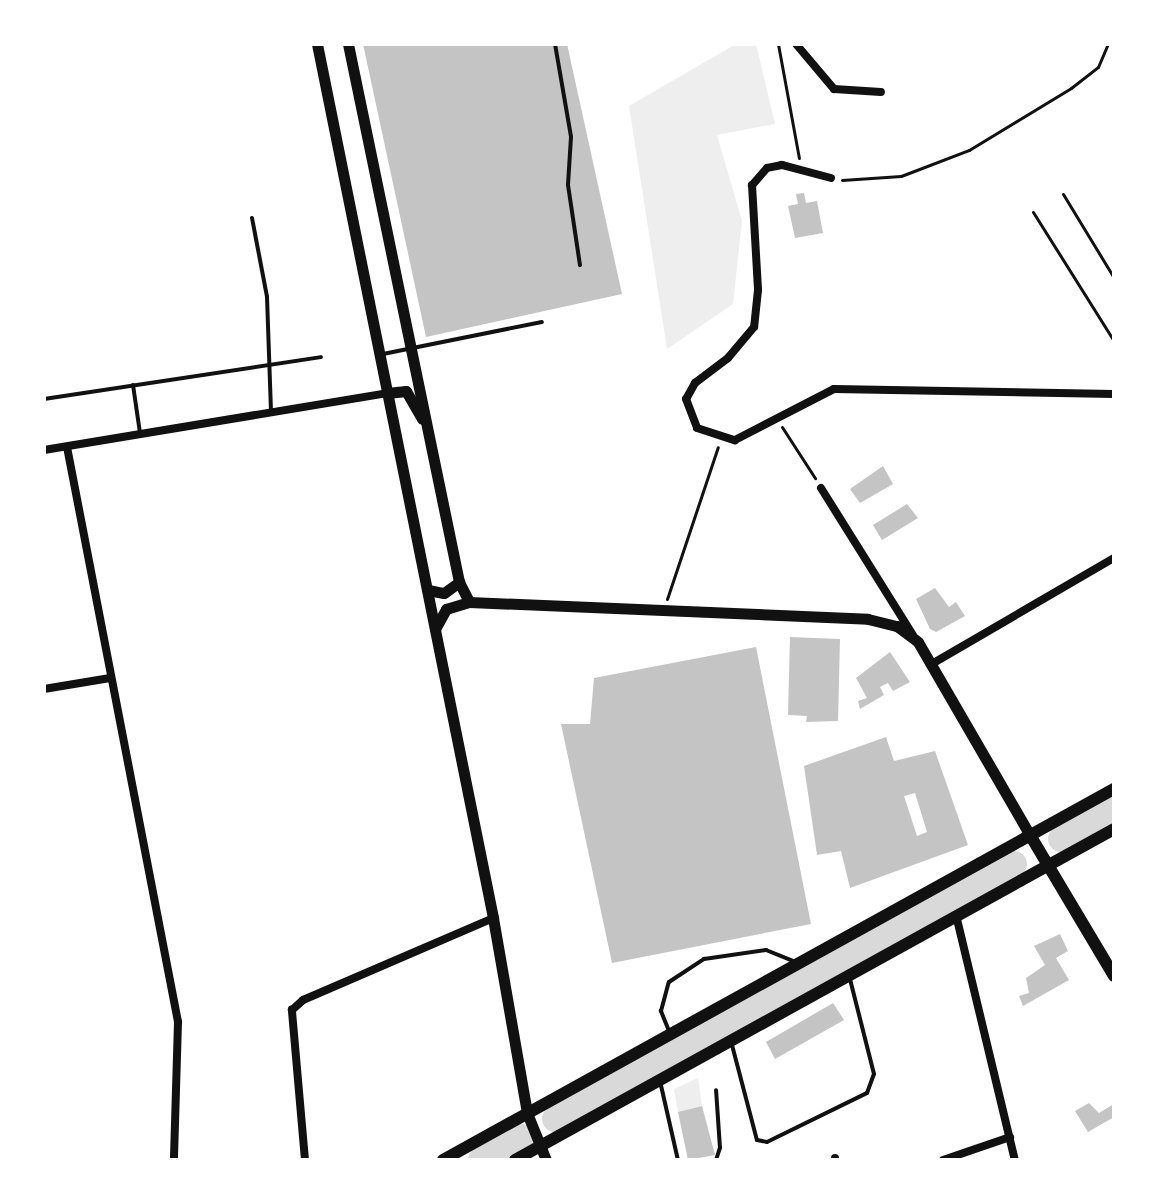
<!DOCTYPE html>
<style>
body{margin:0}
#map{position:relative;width:1158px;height:1204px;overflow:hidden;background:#fff;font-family:"PT Sans Narrow",sans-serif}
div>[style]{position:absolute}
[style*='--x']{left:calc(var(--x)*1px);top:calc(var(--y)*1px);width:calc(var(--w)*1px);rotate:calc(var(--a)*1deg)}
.green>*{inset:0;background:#eee}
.river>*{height:26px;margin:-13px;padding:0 13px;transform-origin:13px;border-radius:13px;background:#d9d9d9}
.building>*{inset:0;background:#c4c4c4}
.path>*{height:3px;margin:-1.5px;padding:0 1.5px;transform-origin:1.5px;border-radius:1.5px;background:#111}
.service>*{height:4px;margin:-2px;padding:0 2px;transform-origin:2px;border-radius:2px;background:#111}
.minor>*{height:8px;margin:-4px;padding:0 4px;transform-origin:4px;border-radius:4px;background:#111}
.tertiary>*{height:11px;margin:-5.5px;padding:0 5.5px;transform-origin:5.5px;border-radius:5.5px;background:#111}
.secondary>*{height:12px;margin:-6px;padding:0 6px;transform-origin:6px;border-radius:6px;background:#111}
span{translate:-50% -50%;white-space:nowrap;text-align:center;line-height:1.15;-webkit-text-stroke:6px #fff;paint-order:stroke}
.frame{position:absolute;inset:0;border:46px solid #fff;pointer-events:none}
</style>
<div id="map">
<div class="green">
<div style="clip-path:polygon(736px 44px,756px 44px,775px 124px,717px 135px,742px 221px,733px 304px,667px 349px,629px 106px)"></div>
<div style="clip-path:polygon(698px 1078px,702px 1106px,678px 1112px,674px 1089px)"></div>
</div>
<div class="river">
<div style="--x:1061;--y:839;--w:60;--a:-28.7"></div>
<div style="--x:555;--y:1119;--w:525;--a:-29.05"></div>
<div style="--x:481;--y:1160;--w:47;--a:-29.3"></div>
</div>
<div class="building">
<div style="clip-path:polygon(363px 44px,567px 44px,622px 294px,426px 337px)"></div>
<div style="clip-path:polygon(804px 193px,806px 203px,817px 201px,823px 233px,795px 238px,788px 206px,798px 204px,796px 194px)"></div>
<div style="clip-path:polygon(883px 466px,893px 484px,860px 503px,850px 489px)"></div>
<div style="clip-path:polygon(907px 504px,918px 518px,882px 540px,873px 525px)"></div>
<div style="clip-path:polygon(935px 588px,949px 607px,956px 602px,965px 616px,936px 632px,930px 629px,916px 599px)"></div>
<div style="clip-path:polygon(790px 637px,840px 639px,838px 721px,806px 722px,807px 716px,788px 715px)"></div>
<div style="clip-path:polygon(756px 647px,811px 924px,612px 963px,561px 724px,590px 724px,594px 678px)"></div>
<div style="clip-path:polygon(890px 652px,910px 682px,893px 691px,888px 683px,880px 687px,884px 695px,860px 709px,858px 701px,867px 698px,856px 678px)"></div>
<div style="clip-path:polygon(evenodd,886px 737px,894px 761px,935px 751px,968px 845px,850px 888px,841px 851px,817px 855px,804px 766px,886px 737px,915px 793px,927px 832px,917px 836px,904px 796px,915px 793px)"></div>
<div style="clip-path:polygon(1060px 934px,1068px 951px,1056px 958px,1069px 980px,1023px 1006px,1019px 996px,1029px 993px,1026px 978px,1045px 965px,1034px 946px)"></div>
<div style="clip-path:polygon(833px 1003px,844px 1020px,775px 1059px,766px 1042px)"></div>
<div style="clip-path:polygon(1089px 1103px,1099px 1113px,1114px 1104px,1114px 1117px,1088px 1132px,1075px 1111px)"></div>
<div style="clip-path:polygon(702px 1106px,715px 1155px,688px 1160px,678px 1112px)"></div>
</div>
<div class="path">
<div style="--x:778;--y:44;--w:116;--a:79.6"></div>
<div style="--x:842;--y:180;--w:59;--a:-3.9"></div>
<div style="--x:901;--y:176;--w:73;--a:-20.9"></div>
<div style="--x:969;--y:150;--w:119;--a:-31.3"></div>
<div style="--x:1071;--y:88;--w:34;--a:-38"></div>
<div style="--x:1098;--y:67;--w:25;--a:-67"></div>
<div style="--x:1063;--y:194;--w:98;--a:58.7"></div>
<div style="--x:1033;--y:212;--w:152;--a:57.9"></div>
<div style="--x:782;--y:427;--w:61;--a:57.1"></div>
<div style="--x:667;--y:599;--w:160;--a:-71.5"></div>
</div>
<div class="service">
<div style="--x:555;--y:44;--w:94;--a:80.2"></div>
<div style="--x:571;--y:137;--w:48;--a:93.6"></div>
<div style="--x:568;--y:185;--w:81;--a:81.5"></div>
<div style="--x:252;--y:218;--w:80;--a:79.2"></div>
<div style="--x:267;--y:297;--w:112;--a:88"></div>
<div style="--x:383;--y:354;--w:162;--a:-11.4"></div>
<div style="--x:133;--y:385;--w:49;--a:81.7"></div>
<div style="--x:44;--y:399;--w:280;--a:-8.6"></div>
<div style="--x:669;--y:1031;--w:22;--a:-112"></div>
<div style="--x:661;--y:1011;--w:30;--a:-75"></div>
<div style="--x:669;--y:982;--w:42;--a:-33.3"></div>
<div style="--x:704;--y:959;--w:63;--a:-8.3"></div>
<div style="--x:766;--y:950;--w:35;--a:22"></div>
<div style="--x:732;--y:1045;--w:98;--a:75.3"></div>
<div style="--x:757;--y:1140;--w:10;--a:11"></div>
<div style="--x:767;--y:1142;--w:111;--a:-26.1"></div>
<div style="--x:867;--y:1093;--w:20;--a:-70"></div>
<div style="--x:874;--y:1074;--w:98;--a:-104.2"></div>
<div style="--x:660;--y:1081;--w:81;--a:77.2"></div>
<div style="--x:716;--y:1160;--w:13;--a:-72"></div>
<div style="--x:720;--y:1148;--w:58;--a:-93.9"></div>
</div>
<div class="minor">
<div style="--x:796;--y:44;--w:59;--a:49.8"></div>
<div style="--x:834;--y:89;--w:47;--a:3.7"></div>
<div style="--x:831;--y:178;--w:51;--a:-165.1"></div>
<div style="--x:782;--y:165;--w:15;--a:169"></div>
<div style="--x:767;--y:168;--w:23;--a:131"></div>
<div style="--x:752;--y:185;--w:105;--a:86.7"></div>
<div style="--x:758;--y:290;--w:37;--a:96"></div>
<div style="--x:754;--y:327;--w:40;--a:130"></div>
<div style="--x:728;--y:358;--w:41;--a:142.9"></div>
<div style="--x:695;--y:383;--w:18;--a:119"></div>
<div style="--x:686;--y:399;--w:31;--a:69"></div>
<div style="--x:697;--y:428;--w:40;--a:18"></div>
<div style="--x:735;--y:440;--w:111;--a:-27.3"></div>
<div style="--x:834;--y:389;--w:280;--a:1"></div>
<div style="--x:67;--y:447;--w:586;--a:79.07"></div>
<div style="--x:178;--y:1022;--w:138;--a:91.7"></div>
<div style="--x:44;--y:450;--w:348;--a:-9.4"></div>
<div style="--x:821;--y:488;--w:173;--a:58"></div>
<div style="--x:930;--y:665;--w:213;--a:-30.2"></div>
<div style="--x:44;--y:689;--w:67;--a:-9.5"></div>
<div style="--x:956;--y:915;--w:252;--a:76.5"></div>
<div style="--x:835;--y:1158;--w:2;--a:90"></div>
<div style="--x:305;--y:1160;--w:151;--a:-95"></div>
<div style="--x:292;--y:1010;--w:15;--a:-42"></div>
<div style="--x:303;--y:1000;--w:207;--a:-23.3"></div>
<div style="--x:943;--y:1160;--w:71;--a:-18.9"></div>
</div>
<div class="tertiary">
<div style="--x:317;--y:44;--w:892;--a:78.61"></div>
<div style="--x:493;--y:918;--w:198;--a:80.1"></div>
<div style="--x:527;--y:1113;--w:51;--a:68"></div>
<div style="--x:348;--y:44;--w:549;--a:78.34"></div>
<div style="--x:459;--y:582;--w:22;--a:63"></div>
<div style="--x:469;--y:602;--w:399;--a:2.4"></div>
<div style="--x:868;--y:619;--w:30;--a:14"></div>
<div style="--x:897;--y:626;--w:26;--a:37"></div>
<div style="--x:918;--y:642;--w:223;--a:59.9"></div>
<div style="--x:387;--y:393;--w:19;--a:-6"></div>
<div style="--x:406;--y:391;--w:32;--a:60"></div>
<div style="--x:428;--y:590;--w:16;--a:11"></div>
<div style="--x:444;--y:593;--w:19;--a:-36"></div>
<div style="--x:435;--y:629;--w:23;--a:-61"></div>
<div style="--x:446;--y:609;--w:24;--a:-17"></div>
</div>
<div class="secondary">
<div style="--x:1030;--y:835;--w:164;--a:59.2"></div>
<div style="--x:443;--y:1160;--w:767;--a:-28.94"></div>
<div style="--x:515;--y:1160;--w:684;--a:-28.92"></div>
</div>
<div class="frame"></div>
</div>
